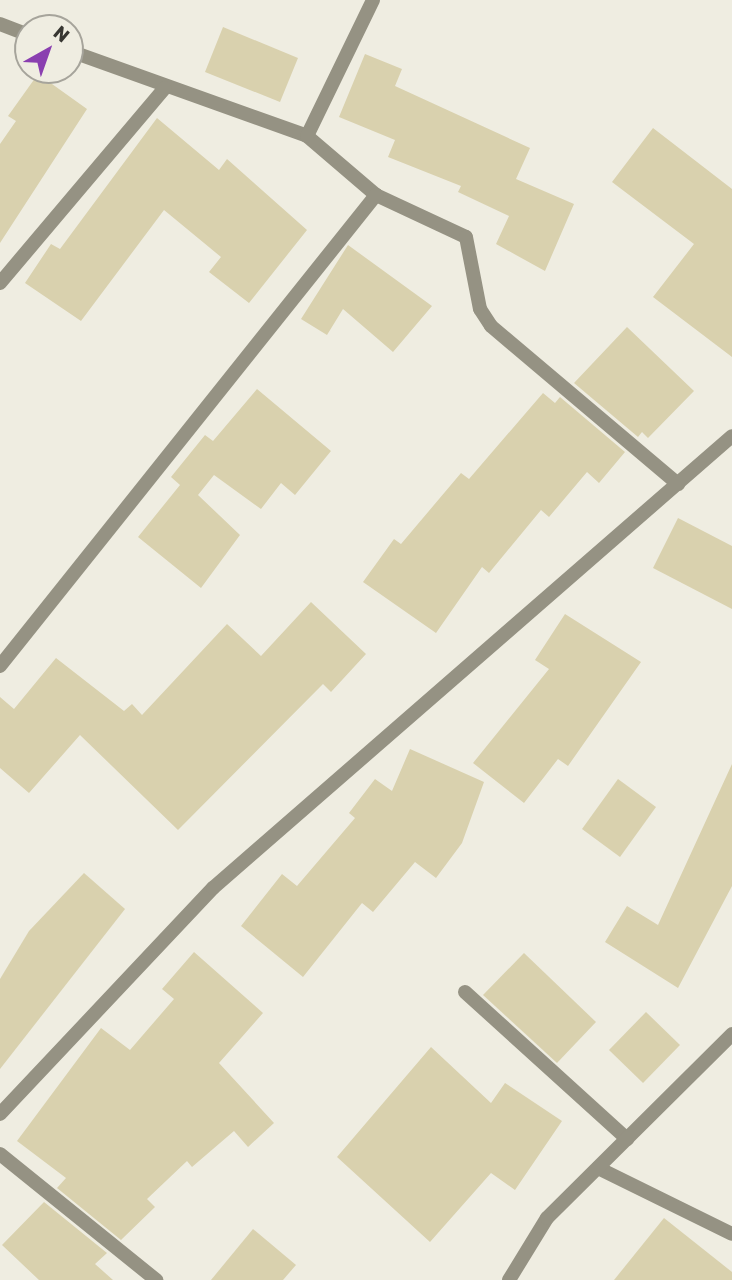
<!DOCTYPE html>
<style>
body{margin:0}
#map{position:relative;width:732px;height:1280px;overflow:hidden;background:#efede1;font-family:Rubik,sans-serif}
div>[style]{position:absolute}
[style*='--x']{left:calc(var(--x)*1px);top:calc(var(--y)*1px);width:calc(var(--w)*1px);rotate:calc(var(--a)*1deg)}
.building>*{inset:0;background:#d9d1ae}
.street>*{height:14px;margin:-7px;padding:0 7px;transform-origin:7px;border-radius:7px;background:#959283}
span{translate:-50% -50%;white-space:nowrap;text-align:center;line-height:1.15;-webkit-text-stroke:6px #efede1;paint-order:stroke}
.north{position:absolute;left:14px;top:14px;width:70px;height:70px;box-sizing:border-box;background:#efede1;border:2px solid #a6a49b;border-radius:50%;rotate:40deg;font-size:19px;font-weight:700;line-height:28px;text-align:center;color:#383732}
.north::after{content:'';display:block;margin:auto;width:24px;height:32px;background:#8a3fb0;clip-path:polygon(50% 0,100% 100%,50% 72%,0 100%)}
</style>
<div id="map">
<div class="building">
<div style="clip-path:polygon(223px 27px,298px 58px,280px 102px,205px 72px)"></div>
<div style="clip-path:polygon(365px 54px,402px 69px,395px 86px,530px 148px,516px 179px,574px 204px,545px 271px,496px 244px,509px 216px,458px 192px,461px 186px,388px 157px,395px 140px,339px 117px)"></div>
<div style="clip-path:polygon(38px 74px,87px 109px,0 243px,0 144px,16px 121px,8px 116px)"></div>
<div style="clip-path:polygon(157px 118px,219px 170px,227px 159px,307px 230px,249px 303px,209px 272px,221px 257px,164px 210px,81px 321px,25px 283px,51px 244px,60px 249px)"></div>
<div style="clip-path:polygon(653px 128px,732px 189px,732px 357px,653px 297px,694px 244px,612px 182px)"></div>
<div style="clip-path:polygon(348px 245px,432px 306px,393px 352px,343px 309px,327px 335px,301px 319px)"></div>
<div style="clip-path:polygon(627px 327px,694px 391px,648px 438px,642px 432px,638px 437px,574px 383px)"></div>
<div style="clip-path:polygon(257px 389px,331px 451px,295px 495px,281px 483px,261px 509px,214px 475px,198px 495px,240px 535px,201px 588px,138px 537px,180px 485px,171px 477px,205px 435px,213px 441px)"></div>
<div style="clip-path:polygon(543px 393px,555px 403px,560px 397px,625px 452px,599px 483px,587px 472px,549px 517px,541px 510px,489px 573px,482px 567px,436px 633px,363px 582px,394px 539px,401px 544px,461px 473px,469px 479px)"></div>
<div style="clip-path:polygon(678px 518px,732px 546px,732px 609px,653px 568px)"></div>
<div style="clip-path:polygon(311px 602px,366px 654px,331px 692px,323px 684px,178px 830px,80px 735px,29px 793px,0 768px,0 697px,14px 709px,56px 658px,124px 711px,132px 704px,142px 715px,227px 624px,261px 656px)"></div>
<div style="clip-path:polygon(565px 614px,641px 662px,568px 766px,558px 759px,524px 803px,473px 763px,549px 669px,535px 660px)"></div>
<div style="clip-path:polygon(410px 749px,484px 782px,462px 843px,436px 878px,415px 862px,373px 912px,362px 903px,303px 977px,241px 926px,282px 874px,297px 886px,355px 818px,349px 813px,375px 779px,392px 791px)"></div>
<div style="clip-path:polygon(732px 764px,732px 886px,678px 988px,605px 942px,627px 906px,658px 925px)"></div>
<div style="clip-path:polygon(618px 779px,656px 807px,620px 857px,582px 829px)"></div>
<div style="clip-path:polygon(84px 873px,125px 909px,0 1069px,0 979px,29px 931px)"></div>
<div style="clip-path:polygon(194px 952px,263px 1013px,219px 1063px,274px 1123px,248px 1147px,234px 1131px,192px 1167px,187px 1161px,147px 1199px,155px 1207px,121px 1240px,57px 1188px,66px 1178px,17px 1141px,101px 1028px,130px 1050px,174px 999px,162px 989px)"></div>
<div style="clip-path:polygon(524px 953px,596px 1022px,557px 1063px,483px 995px)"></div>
<div style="clip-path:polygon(646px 1012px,680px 1045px,643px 1083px,609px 1050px)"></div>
<div style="clip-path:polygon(431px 1047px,491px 1103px,505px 1083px,562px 1121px,515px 1190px,491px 1173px,430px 1242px,337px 1157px)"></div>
<div style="clip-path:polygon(44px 1202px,107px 1253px,95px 1264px,113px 1280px,39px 1280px,2px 1245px)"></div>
<div style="clip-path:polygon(664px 1218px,732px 1272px,732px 1280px,614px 1280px)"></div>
<div style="clip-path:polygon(253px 1229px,296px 1265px,283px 1280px,211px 1280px)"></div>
</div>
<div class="street">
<div style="--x:0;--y:24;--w:30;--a:21"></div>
<div style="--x:70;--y:51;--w:252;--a:19.7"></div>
<div style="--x:307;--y:136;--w:91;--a:40.5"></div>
<div style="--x:376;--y:195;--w:99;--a:25"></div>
<div style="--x:466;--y:237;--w:73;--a:79"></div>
<div style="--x:480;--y:309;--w:20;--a:57"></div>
<div style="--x:491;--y:326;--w:245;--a:40.2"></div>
<div style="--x:307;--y:136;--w:151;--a:-64.1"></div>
<div style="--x:0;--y:283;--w:255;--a:-49.8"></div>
<div style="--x:0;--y:666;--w:603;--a:-51.4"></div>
<div style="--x:465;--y:992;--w:219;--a:42.2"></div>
<div style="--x:0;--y:1114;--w:311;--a:-46.7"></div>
<div style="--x:213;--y:888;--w:688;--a:-41.05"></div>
<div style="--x:0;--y:1154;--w:201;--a:38.9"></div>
<div style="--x:598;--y:1168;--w:149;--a:26.2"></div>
<div style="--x:509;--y:1280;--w:73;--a:-58.5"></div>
<div style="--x:547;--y:1218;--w:261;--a:-44.8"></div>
</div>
<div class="north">N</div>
</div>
